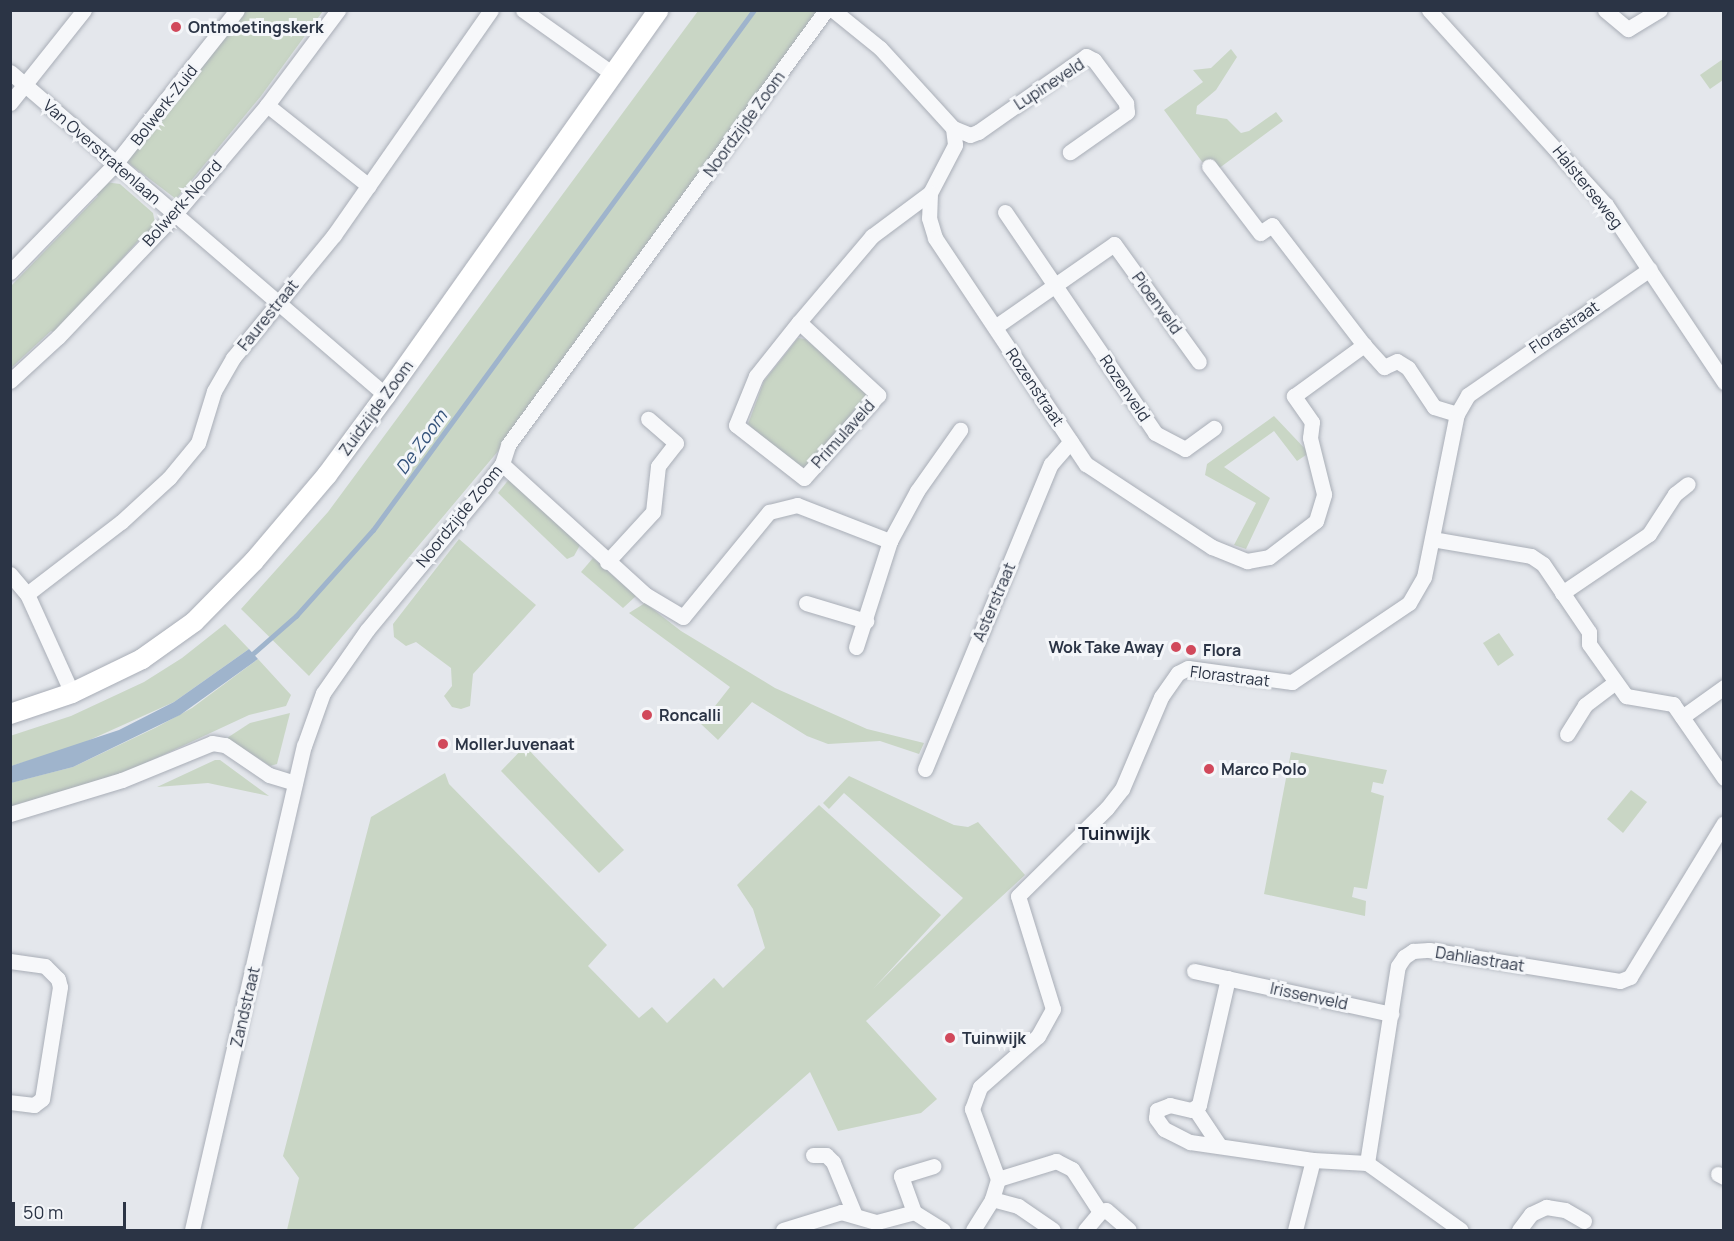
<!DOCTYPE html>
<style>
body{margin:0}
#map{position:relative;width:1734px;height:1241px;overflow:hidden;background:#e4e7ec;font-family:Manrope,sans-serif}
div>[style]{position:absolute}
[style*='--x']{left:calc(var(--x)*1px);top:calc(var(--y)*1px);width:calc(var(--w)*1px);rotate:calc(var(--a)*1deg)}
.green>*{inset:0;background:#c9d6c5}
.water>*{inset:0;background:#9fb4cc}
.stream>*{height:4.5px;margin:-2.25px;padding:0 2.25px;transform-origin:2.25px;border-radius:2.25px;background:#9fb4cc}
.roads{filter:drop-shadow(0 0 2px #a9aeb7) drop-shadow(0 0 2px #a9aeb7)}
.minor>*{height:15px;margin:-7.5px;padding:0 7.5px;transform-origin:7.5px;border-radius:7.5px;background:#f7f8fa}
.major>*{height:20px;margin:-10px;padding:0 10px;transform-origin:10px;border-radius:10px;background:#fff}
.dots>*{width:16px;height:16px;translate:-50% -50%;box-sizing:border-box;border:3px solid #f4f6f9;border-radius:50%}
span{translate:-50% -50%;white-space:nowrap;text-align:center;line-height:1.15;-webkit-text-stroke:6px #f4f6f9;paint-order:stroke}
.poi-label{font-size:16px;color:#2b3445;font-weight:700}
.left{translate:0 -50%;text-align:left}
.right{translate:-100% -50%;text-align:right}
.street-label{font-size:16px;color:#2b3445}
.water-label{font-size:18px;color:#34527a;font-style:italic}
.neighbourhood-label{font-size:18px;color:#1d2536;font-weight:700}
.frame{position:absolute;inset:0;border:12px solid #2b3445;pointer-events:none}
.scale{position:absolute;left:12px;top:1202px;width:114px;height:27px;box-sizing:border-box;border:3px solid #2b3445;border-top:0;padding-left:8px;font-size:18px;line-height:21px;white-space:nowrap;color:#2b3445;-webkit-text-stroke:4px #f4f6f9;paint-order:stroke}
</style>
<div id="map">
<div class="green">
<div style="clip-path:polygon(244px 11px,323px 11px,261px 96px,176px 199px,126px 161px)"></div>
<div style="clip-path:polygon(698px 11px,817px 11px,499px 450px,309px 676px,241px 609px,328px 512px)"></div>
<div style="clip-path:polygon(1231px 49px,1237px 57px,1216px 90px,1197px 106px,1196px 114px,1227px 119px,1241px 133px,1249px 131px,1276px 112px,1283px 121px,1218px 169px,1203px 163px,1164px 110px,1203px 82px,1193px 70px,1211px 68px)"></div>
<div style="clip-path:polygon(1723px 59px,1723px 80px,1710px 89px,1700px 75px)"></div>
<div style="clip-path:polygon(105px 182px,120px 184px,153px 213px,156px 228px,151px 233px,147px 231px,55px 333px,51px 331px,11px 368px,11px 286px,98px 196px,95px 193px)"></div>
<div style="clip-path:polygon(798px 338px,805px 339px,869px 392px,803px 474px,748px 424px,764px 381px)"></div>
<div style="clip-path:polygon(1274px 416px,1309px 453px,1297px 461px,1274px 431px,1224px 467px,1270px 498px,1246px 549px,1234px 545px,1256px 503px,1205px 475px,1207px 464px)"></div>
<div style="clip-path:polygon(510px 478px,580px 545px,574px 556px,567px 559px,498px 493px)"></div>
<div style="clip-path:polygon(459px 539px,536px 605px,473px 674px,470px 706px,461px 709px,452px 707px,444px 696px,452px 686px,451px 668px,416px 642px,406px 646px,394px 637px,393px 624px)"></div>
<div style="clip-path:polygon(593px 558px,636px 596px,623px 608px,581px 572px)"></div>
<div style="clip-path:polygon(645px 603px,681px 631px,775px 688px,867px 729px,924px 743px,919px 754px,880px 741px,828px 744px,807px 736px,752px 702px,718px 740px,701px 724px,730px 687px,629px 613px)"></div>
<div style="clip-path:polygon(225px 624px,249px 649px,174px 702px,74px 747px,11px 766px,10px 736px,71px 716px,144px 682px,182px 658px)"></div>
<div style="clip-path:polygon(1499px 633px,1514px 655px,1498px 666px,1483px 643px)"></div>
<div style="clip-path:polygon(258px 659px,291px 695px,286px 706px,249px 715px,120px 775px,11px 806px,10px 783px,73px 767px,155px 728px,192px 708px)"></div>
<div style="clip-path:polygon(290px 713px,277px 764px,270px 766px,227px 738px,250px 723px)"></div>
<div style="clip-path:polygon(525px 746px,624px 850px,599px 873px,501px 771px)"></div>
<div style="clip-path:polygon(1291px 752px,1387px 770px,1383px 784px,1373px 782px,1371px 792px,1384px 796px,1367px 889px,1354px 887px,1352px 897px,1366px 901px,1365px 916px,1264px 894px)"></div>
<div style="clip-path:polygon(215px 760px,220px 760px,269px 796px,208px 783px,157px 787px)"></div>
<div style="clip-path:polygon(445px 773px,449px 784px,607px 945px,588px 966px,639px 1018px,652px 1007px,667px 1023px,714px 978px,723px 988px,765px 948px,753px 909px,737px 885px,819px 805px,941px 915px,873px 989px,963px 898px,844px 793px,829px 809px,823px 803px,849px 776px,954px 825px,968px 827px,978px 822px,1025px 875px,866px 1021px,937px 1099px,921px 1113px,838px 1131px,810px 1072px,632px 1230px,287px 1230px,299px 1178px,283px 1156px,371px 817px)"></div>
<div style="clip-path:polygon(1631px 790px,1647px 802px,1623px 833px,1607px 819px)"></div>
</div>
<div class="water">
<div style="clip-path:polygon(249px 649px,258px 659px,180px 715px,73px 767px,11px 783px,11px 766px,119px 730px,174px 702px)"></div>
</div>
<div class="stream">
<div style="--x:248;--y:658;--w:64;--a:-41.2"></div>
<div style="--x:296;--y:616;--w:115;--a:-48.2"></div>
<div style="--x:373;--y:530;--w:645;--a:-53.77"></div>
</div>
<div class="roads">
<div class="minor">
<div style="--x:523;--y:10;--w:110;--a:35.4"></div>
<div style="--x:833;--y:10;--w:60;--a:39"></div>
<div style="--x:880;--y:48;--w:108;--a:47.6"></div>
<div style="--x:953;--y:128;--w:17;--a:83"></div>
<div style="--x:955;--y:145;--w:54;--a:117.5"></div>
<div style="--x:930;--y:193;--w:25;--a:92"></div>
<div style="--x:929;--y:218;--w:21;--a:73"></div>
<div style="--x:935;--y:238;--w:272;--a:56.3"></div>
<div style="--x:1086;--y:464;--w:151;--a:33.4"></div>
<div style="--x:1212;--y:547;--w:38;--a:22"></div>
<div style="--x:1247;--y:561;--w:22;--a:-10"></div>
<div style="--x:1269;--y:557;--w:59;--a:-37.5"></div>
<div style="--x:1316;--y:521;--w:28;--a:-73"></div>
<div style="--x:1324;--y:494;--w:58;--a:-104"></div>
<div style="--x:1310;--y:438;--w:16;--a:-83"></div>
<div style="--x:1312;--y:422;--w:32;--a:-125"></div>
<div style="--x:1294;--y:396;--w:87;--a:-36.1"></div>
<div style="--x:1364;--y:345;--w:151;--a:-127.5"></div>
<div style="--x:1272;--y:225;--w:14;--a:146"></div>
<div style="--x:1260;--y:233;--w:84;--a:-127.3"></div>
<div style="--x:1429;--y:10;--w:263;--a:47.8"></div>
<div style="--x:1606;--y:205;--w:213;--a:56.3"></div>
<div style="--x:1605;--y:10;--w:30;--a:40"></div>
<div style="--x:1628;--y:29;--w:37;--a:-31"></div>
<div style="--x:10;--y:72;--w:496;--a:40.7"></div>
<div style="--x:10;--y:103;--w:119;--a:-51.5"></div>
<div style="--x:267;--y:105;--w:130;--a:38.5"></div>
<div style="--x:953;--y:128;--w:18;--a:22"></div>
<div style="--x:970;--y:135;--w:9;--a:-21"></div>
<div style="--x:978;--y:132;--w:132;--a:-35.1"></div>
<div style="--x:1086;--y:56;--w:9;--a:27"></div>
<div style="--x:1094;--y:60;--w:54;--a:53.3"></div>
<div style="--x:1126;--y:103;--w:9;--a:84"></div>
<div style="--x:1127;--y:112;--w:70;--a:144.9"></div>
<div style="--x:1005;--y:212;--w:267;--a:55.8"></div>
<div style="--x:1155;--y:433;--w:34;--a:28"></div>
<div style="--x:1185;--y:449;--w:36;--a:-36"></div>
<div style="--x:10;--y:272;--w:151;--a:-45.8"></div>
<div style="--x:115;--y:164;--w:196;--a:-51.6"></div>
<div style="--x:799;--y:322;--w:108;--a:42.7"></div>
<div style="--x:878;--y:395;--w:111;--a:131.7"></div>
<div style="--x:804;--y:478;--w:86;--a:-142.1"></div>
<div style="--x:736;--y:425;--w:53;--a:-67.8"></div>
<div style="--x:756;--y:376;--w:69;--a:-51.5"></div>
<div style="--x:799;--y:322;--w:113;--a:-49.7"></div>
<div style="--x:872;--y:236;--w:72;--a:-36.6"></div>
<div style="--x:995;--y:327;--w:145;--a:-34.9"></div>
<div style="--x:1114;--y:244;--w:145;--a:54.2"></div>
<div style="--x:1364;--y:345;--w:30;--a:48"></div>
<div style="--x:1384;--y:367;--w:14;--a:-25"></div>
<div style="--x:1397;--y:361;--w:13;--a:32"></div>
<div style="--x:1408;--y:368;--w:47;--a:56.3"></div>
<div style="--x:1434;--y:407;--w:24;--a:17"></div>
<div style="--x:10;--y:381;--w:65;--a:-42.5"></div>
<div style="--x:58;--y:337;--w:170;--a:-46.4"></div>
<div style="--x:175;--y:214;--w:143;--a:-49.8"></div>
<div style="--x:267;--y:105;--w:119;--a:-53.2"></div>
<div style="--x:502;--y:464;--w:195;--a:42.3"></div>
<div style="--x:646;--y:595;--w:43;--a:30.7"></div>
<div style="--x:683;--y:617;--w:136;--a:-50.7"></div>
<div style="--x:769;--y:512;--w:29;--a:-14"></div>
<div style="--x:797;--y:505;--w:100;--a:21.2"></div>
<div style="--x:1432;--y:539;--w:100;--a:9.7"></div>
<div style="--x:1531;--y:556;--w:14;--a:34"></div>
<div style="--x:1543;--y:564;--w:82;--a:55.9"></div>
<div style="--x:1589;--y:632;--w:12;--a:90"></div>
<div style="--x:1589;--y:644;--w:64;--a:54.6"></div>
<div style="--x:1626;--y:696;--w:48;--a:9.7"></div>
<div style="--x:1673;--y:704;--w:90;--a:55.4"></div>
<div style="--x:607;--y:562;--w:68;--a:-47.4"></div>
<div style="--x:653;--y:512;--w:46;--a:-83.8"></div>
<div style="--x:658;--y:466;--w:29;--a:-52"></div>
<div style="--x:676;--y:443;--w:37;--a:-139"></div>
<div style="--x:10;--y:574;--w:26;--a:50"></div>
<div style="--x:27;--y:594;--w:109;--a:65.6"></div>
<div style="--x:1562;--y:593;--w:105;--a:-34.1"></div>
<div style="--x:1649;--y:534;--w:48;--a:-57"></div>
<div style="--x:1675;--y:494;--w:16;--a:-38"></div>
<div style="--x:27;--y:594;--w:118;--a:-37.5"></div>
<div style="--x:121;--y:522;--w:65;--a:-42.5"></div>
<div style="--x:169;--y:478;--w:45;--a:-50.4"></div>
<div style="--x:198;--y:443;--w:54;--a:-72.9"></div>
<div style="--x:214;--y:391;--w:38;--a:-60"></div>
<div style="--x:233;--y:358;--w:159;--a:-50.6"></div>
<div style="--x:334;--y:235;--w:274;--a:-55.1"></div>
<div style="--x:806;--y:603;--w:63;--a:16.7"></div>
<div style="--x:856;--y:647;--w:111;--a:-72.2"></div>
<div style="--x:890;--y:541;--w:57;--a:-61.6"></div>
<div style="--x:917;--y:491;--w:75;--a:-54.8"></div>
<div style="--x:1682;--y:717;--w:52;--a:-35.5"></div>
<div style="--x:1567;--y:734;--w:34;--a:-58"></div>
<div style="--x:1585;--y:705;--w:38;--a:-37"></div>
<div style="--x:925;--y:769;--w:330;--a:-67.6"></div>
<div style="--x:1051;--y:464;--w:30;--a:-49"></div>
<div style="--x:10;--y:814;--w:117;--a:-16.9"></div>
<div style="--x:122;--y:780;--w:97;--a:-22.3"></div>
<div style="--x:212;--y:743;--w:13;--a:9"></div>
<div style="--x:225;--y:745;--w:53;--a:34.3"></div>
<div style="--x:269;--y:775;--w:27;--a:17"></div>
<div style="--x:10;--y:961;--w:35;--a:8"></div>
<div style="--x:45;--y:966;--w:18;--a:45"></div>
<div style="--x:58;--y:979;--w:8;--a:76"></div>
<div style="--x:60;--y:987;--w:113;--a:99.1"></div>
<div style="--x:42;--y:1099;--w:10;--a:143"></div>
<div style="--x:34;--y:1105;--w:24;--a:-173"></div>
<div style="--x:1194;--y:971;--w:202;--a:12.3"></div>
<div style="--x:1228;--y:978;--w:130;--a:102.9"></div>
<div style="--x:1199;--y:1105;--w:9;--a:148"></div>
<div style="--x:1191;--y:1110;--w:22;--a:-167"></div>
<div style="--x:1170;--y:1105;--w:14;--a:159"></div>
<div style="--x:1157;--y:1110;--w:8;--a:97"></div>
<div style="--x:1156;--y:1118;--w:14;--a:54"></div>
<div style="--x:1164;--y:1129;--w:29;--a:27"></div>
<div style="--x:1190;--y:1142;--w:124;--a:8.3"></div>
<div style="--x:1313;--y:1160;--w:54;--a:3.2"></div>
<div style="--x:1195;--y:1109;--w:43;--a:56.3"></div>
<div style="--x:813;--y:1155;--w:13;--a:0"></div>
<div style="--x:826;--y:1155;--w:10;--a:45"></div>
<div style="--x:833;--y:1162;--w:55;--a:67.6"></div>
<div style="--x:1367;--y:1163;--w:199;--a:-81.1"></div>
<div style="--x:1398;--y:966;--w:11;--a:-56"></div>
<div style="--x:1404;--y:957;--w:11;--a:-34"></div>
<div style="--x:1413;--y:951;--w:16;--a:-4"></div>
<div style="--x:1429;--y:950;--w:193;--a:9.2"></div>
<div style="--x:1620;--y:981;--w:11;--a:-22"></div>
<div style="--x:1630;--y:977;--w:180;--a:-58.6"></div>
<div style="--x:1367;--y:1163;--w:115;--a:35.5"></div>
<div style="--x:1718;--y:1174;--w:7;--a:27"></div>
<div style="--x:998;--y:1179;--w:61;--a:-17.2"></div>
<div style="--x:1056;--y:1161;--w:18;--a:27"></div>
<div style="--x:1072;--y:1169;--w:51;--a:56.9"></div>
<div style="--x:992;--y:1199;--w:27;--a:15"></div>
<div style="--x:1018;--y:1206;--w:42;--a:34.4"></div>
<div style="--x:914;--y:1212;--w:38;--a:-110"></div>
<div style="--x:901;--y:1176;--w:34;--a:-17"></div>
<div style="--x:192;--y:1230;--w:497;--a:-77"></div>
<div style="--x:304;--y:746;--w:56;--a:-70.3"></div>
<div style="--x:323;--y:693;--w:77;--a:-55.1"></div>
<div style="--x:367;--y:630;--w:182;--a:-50.4"></div>
<div style="--x:483;--y:490;--w:32;--a:-54"></div>
<div style="--x:502;--y:464;--w:20;--a:-72"></div>
<div style="--x:508;--y:445;--w:539;--a:-53.83"></div>
<div style="--x:783;--y:1230;--w:61;--a:-17.2"></div>
<div style="--x:841;--y:1212;--w:37;--a:16"></div>
<div style="--x:877;--y:1222;--w:38;--a:-15"></div>
<div style="--x:914;--y:1212;--w:34;--a:32"></div>
<div style="--x:973;--y:1230;--w:36;--a:-58"></div>
<div style="--x:992;--y:1199;--w:21;--a:-73"></div>
<div style="--x:998;--y:1179;--w:75;--a:-110.4"></div>
<div style="--x:972;--y:1109;--w:23;--a:-70"></div>
<div style="--x:980;--y:1087;--w:77;--a:-41.3"></div>
<div style="--x:1038;--y:1036;--w:31;--a:-61"></div>
<div style="--x:1053;--y:1009;--w:118;--a:-107.2"></div>
<div style="--x:1018;--y:896;--w:125;--a:-44.7"></div>
<div style="--x:1107;--y:808;--w:24;--a:-52"></div>
<div style="--x:1122;--y:789;--w:100;--a:-67"></div>
<div style="--x:1161;--y:697;--w:29;--a:-55"></div>
<div style="--x:1178;--y:673;--w:11;--a:-27"></div>
<div style="--x:1188;--y:668;--w:105;--a:7.7"></div>
<div style="--x:1292;--y:682;--w:141;--a:-34"></div>
<div style="--x:1409;--y:603;--w:30;--a:-60"></div>
<div style="--x:1424;--y:577;--w:166;--a:-78.6"></div>
<div style="--x:1457;--y:414;--w:22;--a:-60"></div>
<div style="--x:1468;--y:395;--w:221;--a:-34.7"></div>
<div style="--x:1085;--y:1230;--w:23;--a:-50"></div>
<div style="--x:1100;--y:1212;--w:6;--a:-18"></div>
<div style="--x:1106;--y:1210;--w:30;--a:41"></div>
<div style="--x:1295;--y:1230;--w:72;--a:-75.6"></div>
<div style="--x:1519;--y:1230;--w:20;--a:-53"></div>
<div style="--x:1531;--y:1214;--w:17;--a:-25"></div>
<div style="--x:1546;--y:1207;--w:19;--a:9"></div>
<div style="--x:1565;--y:1210;--w:22;--a:30"></div>
</div>
<div class="major">
<div style="--x:10;--y:714;--w:65;--a:-18.7"></div>
<div style="--x:72;--y:693;--w:78;--a:-25.9"></div>
<div style="--x:142;--y:659;--w:64;--a:-35.4"></div>
<div style="--x:194;--y:622;--w:86;--a:-45.5"></div>
<div style="--x:254;--y:561;--w:113;--a:-49.7"></div>
<div style="--x:327;--y:475;--w:99;--a:-53.6"></div>
<div style="--x:386;--y:395;--w:472;--a:-54.7"></div>
</div>
</div>
<div class="dots">
<div style="left:176px;top:27px;background:#d1495b"></div>
<div style="left:1176px;top:647px;background:#d1495b"></div>
<div style="left:1191px;top:650px;background:#d1495b"></div>
<div style="left:647px;top:715px;background:#d1495b"></div>
<div style="left:443px;top:744px;background:#d1495b"></div>
<div style="left:1209px;top:769px;background:#d1495b"></div>
<div style="left:950px;top:1038px;background:#d1495b"></div>
</div>
<div class="poi-label">
<span class="left" style="left:188px;top:27px">Ontmoetingskerk</span>
<span class="right" style="left:1164px;top:647px">Wok Take Away</span>
<span class="left" style="left:1203px;top:650px">Flora</span>
<span class="left" style="left:659px;top:715px">Roncalli</span>
<span class="left" style="left:455px;top:744px">MollerJuvenaat</span>
<span class="left" style="left:1221px;top:769px">Marco Polo</span>
<span class="left" style="left:962px;top:1038px">Tuinwijk</span>
</div>
<div class="street-label">
<span style="left:1049px;top:84px;rotate:-33deg">Lupineveld</span>
<span style="left:164px;top:105px;rotate:-52deg">Bolwerk-Zuid</span>
<span style="left:744px;top:124px;rotate:-54deg">Noordzijde Zoom</span>
<span style="left:102px;top:152px;rotate:41deg">Van Overstratenlaan</span>
<span style="left:1588px;top:187px;rotate:51deg">Halsterseweg</span>
<span style="left:182px;top:203px;rotate:-48deg">Bolwerk-Noord</span>
<span style="left:1157px;top:303px;rotate:54deg">Pioenveld</span>
<span style="left:268px;top:315px;rotate:-51deg">Faurestraat</span>
<span style="left:1564px;top:327px;rotate:-34deg">Florastraat</span>
<span style="left:1035px;top:387px;rotate:56deg">Rozenstraat</span>
<span style="left:1125px;top:388px;rotate:56deg">Rozenveld</span>
<span style="left:376px;top:408px;rotate:-54deg">Zuidzijde Zoom</span>
<span style="left:843px;top:434px;rotate:-48deg">Primulaveld</span>
<span style="left:459px;top:516px;rotate:-51deg">Noordzijde Zoom</span>
<span style="left:994px;top:602px;rotate:-67deg">Asterstraat</span>
<span style="left:1230px;top:676px;rotate:7deg">Florastraat</span>
<span style="left:1480px;top:959px;rotate:9deg">Dahliastraat</span>
<span style="left:1309px;top:996px;rotate:12deg">Irissenveld</span>
<span style="left:245px;top:1007px;rotate:-77deg">Zandstraat</span>
</div>
<div class="water-label">
<span style="left:421px;top:442px;rotate:-54deg">De Zoom</span>
</div>
<div class="neighbourhood-label">
<span style="left:1114px;top:833px">Tuinwijk</span>
</div>
<div class="frame"></div>
<div class="scale">50 m</div>
</div>
